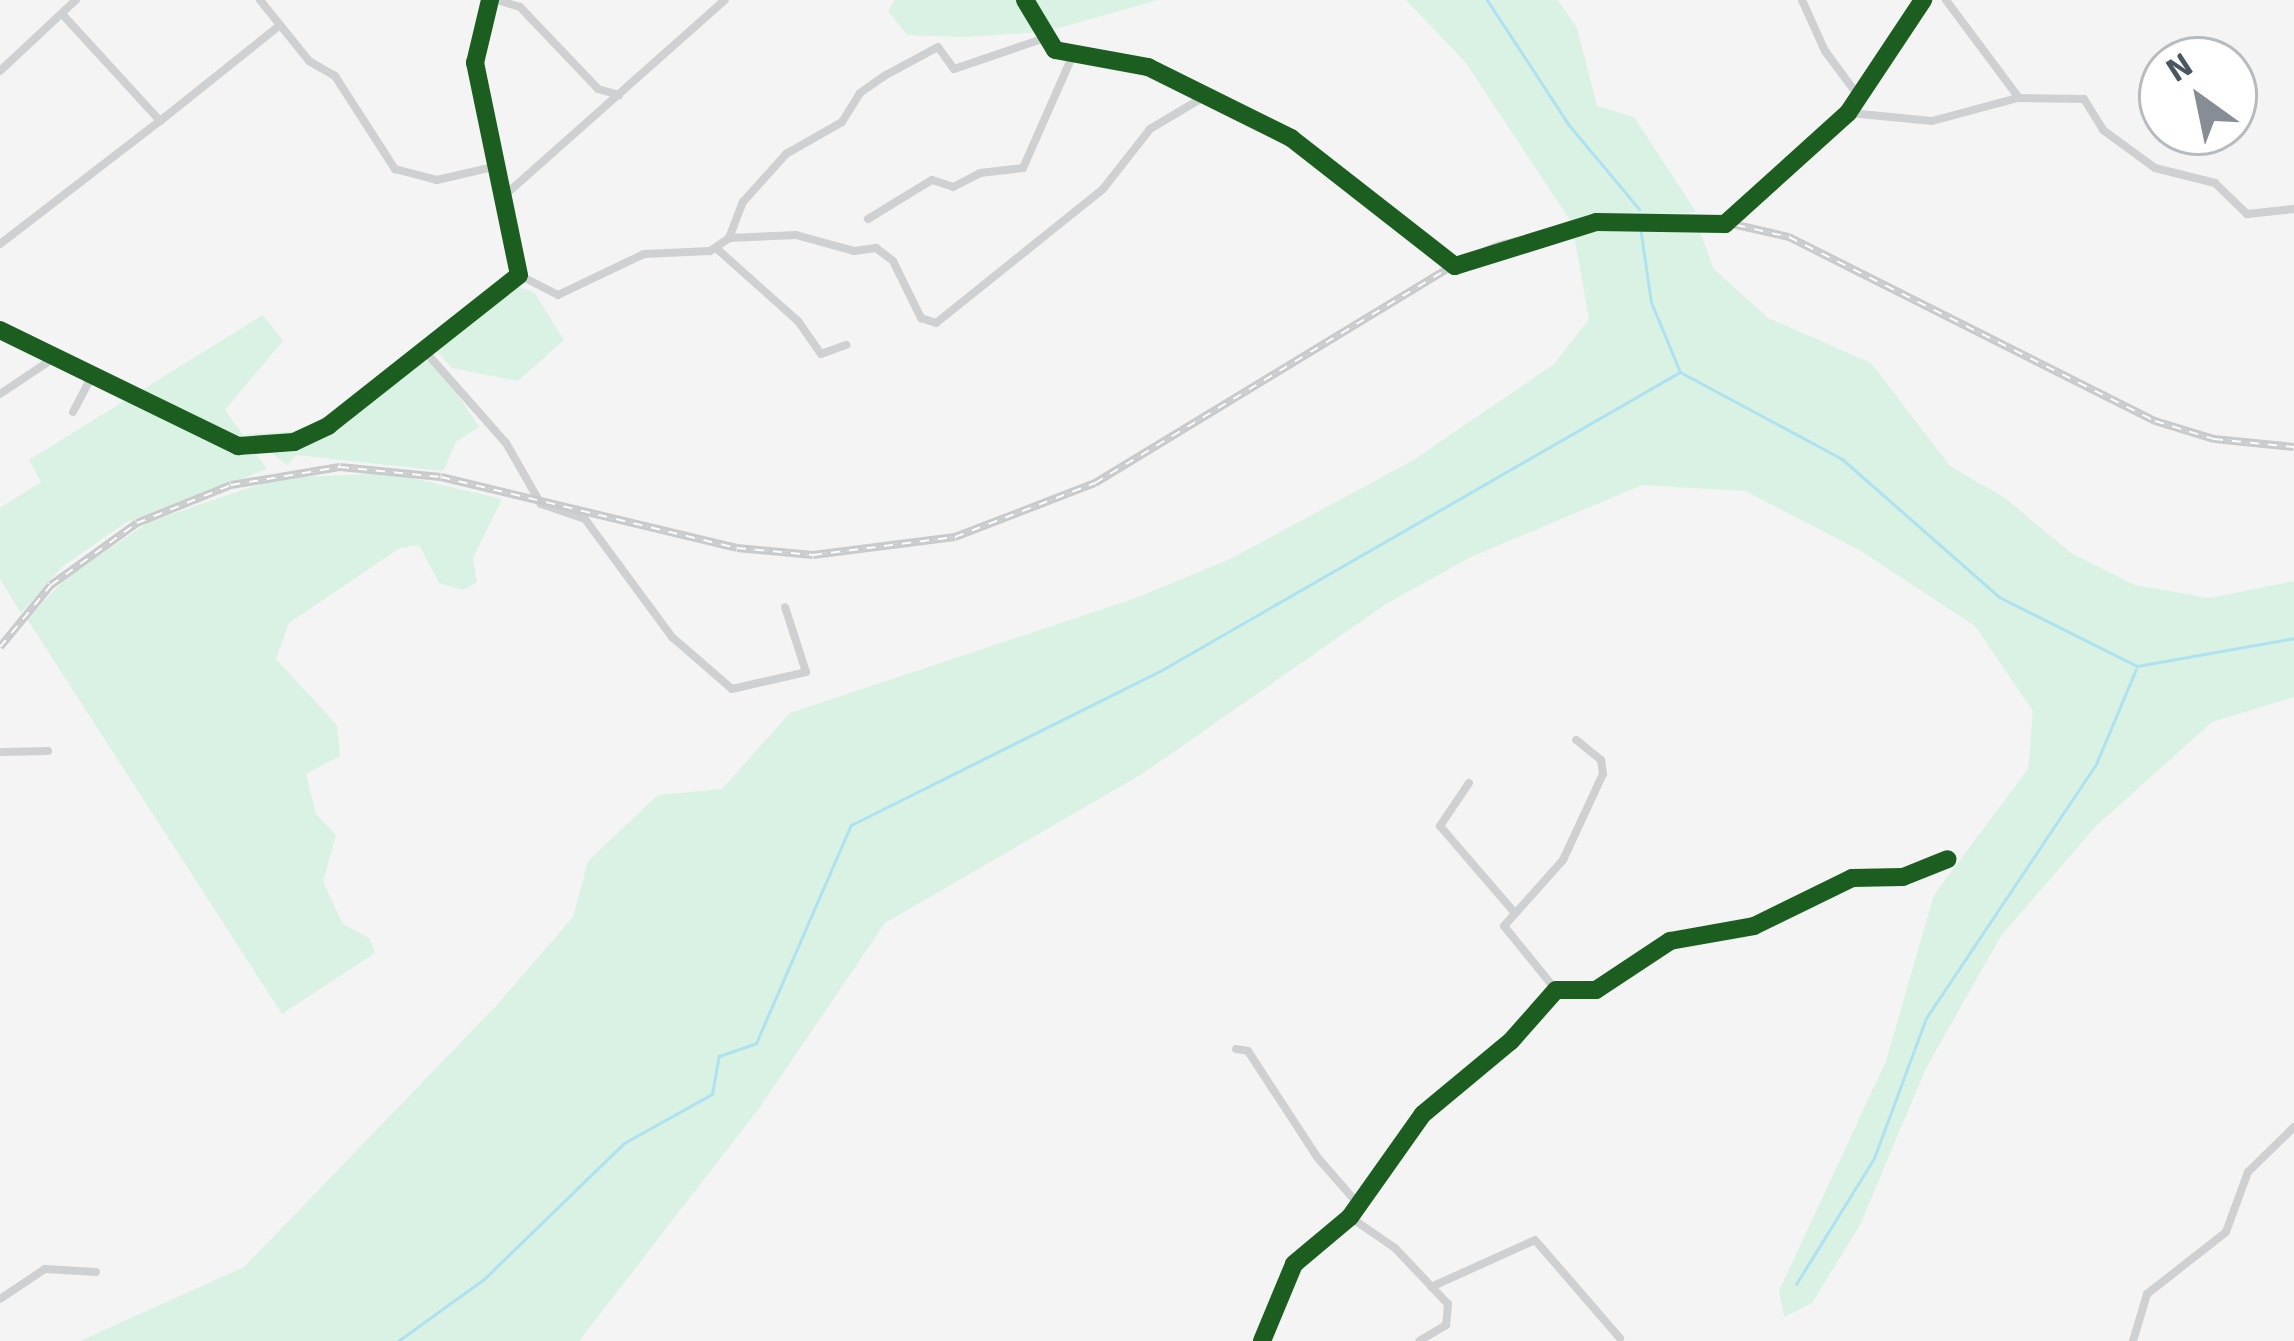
<!DOCTYPE html>
<style>
body{margin:0}
#map{position:relative;width:2294px;height:1341px;overflow:hidden;background:#f4f4f4;font-family:Signika,sans-serif}
div>[style]{position:absolute}
[style*='--x']{left:calc(var(--x)*1px);top:calc(var(--y)*1px);width:calc(var(--w)*1px);rotate:calc(var(--a)*1deg)}
.green>*{inset:0;background:#d9f2e3}
.stream>*{height:3px;margin:-1.5px;padding:0 1.5px;transform-origin:1.5px;border-radius:1.5px;background:#aee2f0}
.minor>*{height:8px;margin:-4px;padding:0 4px;transform-origin:4px;border-radius:4px;background:#ced0d2}
.rail>*{height:8px;margin-top:-4px;transform-origin:0;background:repeating-linear-gradient(90deg,#fff 0 9px,#c9cacc 0 18px);box-sizing:border-box;border-block:3px solid #c9cacc}
.cycleway>*{height:18px;margin:-9px;padding:0 9px;transform-origin:9px;border-radius:9px;background:#1b5e20}
span{translate:-50% -50%;white-space:nowrap;text-align:center;line-height:1.15;-webkit-text-stroke:10px #fff;paint-order:stroke}
.north{position:absolute;left:2138px;top:36px;width:120px;height:120px;box-sizing:border-box;background:#fff;border:3px solid #b7bbc0;border-radius:50%;rotate:327deg;font-size:33px;font-weight:700;line-height:48px;text-align:center;color:#4a5661}
.north::after{content:'';display:block;margin:auto;width:42px;height:54px;background:#868d94;clip-path:polygon(50% 0,100% 100%,50% 72%,0 100%)}
</style>
<div id="map">
<div class="green">
<div style="clip-path:polygon(895px 0,1158px 0,1044px 32px,963px 37px,907px 35px,888px 11px)"></div>
<div style="clip-path:polygon(1406px 0,1558px 0,1577px 28px,1597px 106px,1634px 117px,1696px 212px,1570px 220px,1466px 63px)"></div>
<div style="clip-path:polygon(1608px 223px,1697px 224px,1714px 269px,1768px 318px,1871px 363px,1950px 466px,2005px 498px,2071px 553px,2135px 585px,2209px 598px,2294px 581px,2294px 697px,2212px 722px,2096px 826px,2001px 936px,1926px 1068px,1860px 1225px,1812px 1303px,1784px 1317px,1779px 1291px,1886px 1061px,1934px 895px,2028px 769px,2033px 711px,1975px 626px,1861px 551px,1745px 491px,1642px 485px,1471px 557px,1386px 604px,1142px 774px,885px 923px,760px 1107px,579px 1341px,80px 1341px,244px 1267px,496px 1006px,573px 917px,588px 861px,658px 795px,722px 789px,790px 713px,1139px 597px,1232px 558px,1412px 461px,1554px 364px,1589px 319px,1573px 230px)"></div>
<div style="clip-path:polygon(513px 285px,534px 292px,564px 340px,518px 381px,452px 368px,434px 348px)"></div>
<div style="clip-path:polygon(263px 315px,283px 341px,225px 410px,267px 469px,125px 523px,62px 567px,21px 613px,0 579px,0 508px,41px 482px,29px 460px)"></div>
<div style="clip-path:polygon(418px 351px,435px 360px,479px 427px,456px 442px,443px 471px,296px 455px,287px 465px,246px 434px,307px 431px,299px 449px)"></div>
<div style="clip-path:polygon(391px 473px,502px 499px,473px 558px,477px 582px,463px 590px,439px 583px,419px 545px,400px 548px,289px 623px,276px 659px,337px 725px,340px 756px,306px 774px,316px 814px,336px 835px,323px 882px,343px 924px,369px 938px,375px 953px,282px 1014px,27px 619px,67px 577px,149px 522px,278px 478px)"></div>
</div>
<div class="stream">
<div style="--x:1487;--y:0;--w:148;--a:56.8"></div>
<div style="--x:1568;--y:124;--w:111;--a:50.1"></div>
<div style="--x:1640;--y:227;--w:76;--a:81.7"></div>
<div style="--x:1651;--y:302;--w:76;--a:67.5"></div>
<div style="--x:1680;--y:372;--w:184;--a:28.2"></div>
<div style="--x:1842;--y:459;--w:209;--a:41.3"></div>
<div style="--x:1999;--y:597;--w:154;--a:26.6"></div>
<div style="--x:2137;--y:666;--w:159;--a:-10.1"></div>
<div style="--x:1796;--y:1284;--w:148;--a:-58.2"></div>
<div style="--x:1874;--y:1158;--w:149;--a:-69.6"></div>
<div style="--x:1926;--y:1018;--w:306;--a:-56.2"></div>
<div style="--x:2096;--y:764;--w:103;--a:-67.2"></div>
<div style="--x:398;--y:1341;--w:106;--a:-35.8"></div>
<div style="--x:484;--y:1279;--w:195;--a:-44.2"></div>
<div style="--x:624;--y:1143;--w:101;--a:-29.1"></div>
<div style="--x:712;--y:1094;--w:39;--a:-80"></div>
<div style="--x:719;--y:1056;--w:39;--a:-19"></div>
<div style="--x:756;--y:1043;--w:238;--a:-66.5"></div>
<div style="--x:851;--y:825;--w:345;--a:-26.5"></div>
<div style="--x:1160;--y:671;--w:600;--a:-29.9"></div>
</div>
<div class="minor">
<div style="--x:260;--y:0;--w:78;--a:51.2"></div>
<div style="--x:309;--y:61;--w:30;--a:30"></div>
<div style="--x:335;--y:76;--w:111;--a:57.2"></div>
<div style="--x:395;--y:169;--w:43;--a:14.7"></div>
<div style="--x:437;--y:180;--w:57;--a:-13.1"></div>
<div style="--x:497;--y:0;--w:24;--a:17"></div>
<div style="--x:520;--y:7;--w:113;--a:46.4"></div>
<div style="--x:598;--y:89;--w:22;--a:16"></div>
<div style="--x:1025;--y:0;--w:58;--a:59"></div>
<div style="--x:1055;--y:50;--w:95;--a:10.4"></div>
<div style="--x:1148;--y:67;--w:160;--a:26.4"></div>
<div style="--x:1291;--y:138;--w:208;--a:38"></div>
<div style="--x:1455;--y:266;--w:148;--a:-17.3"></div>
<div style="--x:1596;--y:222;--w:129;--a:0.9"></div>
<div style="--x:1725;--y:224;--w:166;--a:-42.1"></div>
<div style="--x:1848;--y:113;--w:136;--a:-56.4"></div>
<div style="--x:1802;--y:0;--w:56;--a:65.7"></div>
<div style="--x:1825;--y:51;--w:59;--a:53.3"></div>
<div style="--x:1946;--y:0;--w:122;--a:53.3"></div>
<div style="--x:2019;--y:98;--w:65;--a:0.9"></div>
<div style="--x:2084;--y:99;--w:36;--a:58"></div>
<div style="--x:2103;--y:130;--w:64;--a:36.2"></div>
<div style="--x:2155;--y:168;--w:62;--a:14"></div>
<div style="--x:2215;--y:183;--w:45;--a:44.1"></div>
<div style="--x:2247;--y:214;--w:47;--a:-6.1"></div>
<div style="--x:63;--y:15;--w:144;--a:47.5"></div>
<div style="--x:160;--y:121;--w:152;--a:-38.6"></div>
<div style="--x:0;--y:71;--w:104;--a:-43.1"></div>
<div style="--x:1850;--y:113;--w:82;--a:5.6"></div>
<div style="--x:1932;--y:121;--w:88;--a:-15.1"></div>
<div style="--x:504;--y:196;--w:295;--a:-41.6"></div>
<div style="--x:868;--y:219;--w:75;--a:-31.4"></div>
<div style="--x:932;--y:180;--w:22;--a:18"></div>
<div style="--x:953;--y:187;--w:30;--a:-27"></div>
<div style="--x:980;--y:173;--w:43;--a:-6.6"></div>
<div style="--x:1023;--y:168;--w:121;--a:-66.2"></div>
<div style="--x:729;--y:238;--w:67;--a:-2.6"></div>
<div style="--x:796;--y:235;--w:60;--a:15.4"></div>
<div style="--x:854;--y:251;--w:22;--a:-8"></div>
<div style="--x:876;--y:248;--w:21;--a:37"></div>
<div style="--x:893;--y:261;--w:64;--a:63.8"></div>
<div style="--x:921;--y:318;--w:16;--a:18"></div>
<div style="--x:936;--y:323;--w:214;--a:-38.7"></div>
<div style="--x:1103;--y:189;--w:76;--a:-51.9"></div>
<div style="--x:1150;--y:129;--w:66;--a:-30.8"></div>
<div style="--x:0;--y:244;--w:202;--a:-37.6"></div>
<div style="--x:716;--y:248;--w:110;--a:41.7"></div>
<div style="--x:798;--y:321;--w:40;--a:55.1"></div>
<div style="--x:821;--y:354;--w:27;--a:-20"></div>
<div style="--x:519;--y:275;--w:44;--a:27.1"></div>
<div style="--x:558;--y:295;--w:95;--a:-25.5"></div>
<div style="--x:644;--y:254;--w:66;--a:-2.6"></div>
<div style="--x:710;--y:251;--w:23;--a:-34"></div>
<div style="--x:729;--y:238;--w:39;--a:-69"></div>
<div style="--x:743;--y:202;--w:64;--a:-48.1"></div>
<div style="--x:786;--y:154;--w:64;--a:-29.7"></div>
<div style="--x:842;--y:122;--w:34;--a:-58"></div>
<div style="--x:860;--y:93;--w:32;--a:-35"></div>
<div style="--x:886;--y:75;--w:59;--a:-28.3"></div>
<div style="--x:938;--y:47;--w:27;--a:54"></div>
<div style="--x:954;--y:69;--w:96;--a:-18.8"></div>
<div style="--x:0;--y:330;--w:265;--a:26"></div>
<div style="--x:238;--y:446;--w:56;--a:-4.1"></div>
<div style="--x:294;--y:442;--w:38;--a:-25"></div>
<div style="--x:328;--y:426;--w:243;--a:-38.3"></div>
<div style="--x:519;--y:275;--w:217;--a:-101.7"></div>
<div style="--x:475;--y:63;--w:65;--a:-76.6"></div>
<div style="--x:423;--y:349;--w:125;--a:48.6"></div>
<div style="--x:506;--y:443;--w:70;--a:60.2"></div>
<div style="--x:541;--y:504;--w:46;--a:18.8"></div>
<div style="--x:585;--y:519;--w:147;--a:53.6"></div>
<div style="--x:672;--y:637;--w:79;--a:40.9"></div>
<div style="--x:732;--y:689;--w:76;--a:-12.9"></div>
<div style="--x:806;--y:672;--w:68;--a:-107.9"></div>
<div style="--x:0;--y:394;--w:65;--a:-33.7"></div>
<div style="--x:73;--y:412;--w:41;--a:-62.2"></div>
<div style="--x:0;--y:752;--w:48;--a:-1.2"></div>
<div style="--x:1469;--y:783;--w:52;--a:124"></div>
<div style="--x:1440;--y:826;--w:112;--a:49.3"></div>
<div style="--x:1556;--y:990;--w:82;--a:-129.1"></div>
<div style="--x:1504;--y:926;--w:89;--a:-48.2"></div>
<div style="--x:1563;--y:860;--w:95;--a:-65.1"></div>
<div style="--x:1603;--y:774;--w:14;--a:-98"></div>
<div style="--x:1601;--y:760;--w:32;--a:-141"></div>
<div style="--x:1236;--y:1049;--w:12;--a:9"></div>
<div style="--x:1248;--y:1051;--w:126;--a:56.9"></div>
<div style="--x:1317;--y:1157;--w:62;--a:48.9"></div>
<div style="--x:1350;--y:1217;--w:55;--a:34.6"></div>
<div style="--x:1395;--y:1248;--w:77;--a:46.6"></div>
<div style="--x:1448;--y:1304;--w:21;--a:95"></div>
<div style="--x:1446;--y:1325;--w:31;--a:149"></div>
<div style="--x:1431;--y:1287;--w:114;--a:-24.3"></div>
<div style="--x:1535;--y:1240;--w:130;--a:49.1"></div>
<div style="--x:0;--y:1299;--w:54;--a:-33.7"></div>
<div style="--x:45;--y:1269;--w:51;--a:3.4"></div>
<div style="--x:1262;--y:1341;--w:83;--a:-67.4"></div>
<div style="--x:1294;--y:1264;--w:73;--a:-40"></div>
<div style="--x:1350;--y:1217;--w:126;--a:-54.7"></div>
<div style="--x:1423;--y:1114;--w:114;--a:-39.7"></div>
<div style="--x:1511;--y:1041;--w:68;--a:-48.6"></div>
<div style="--x:1556;--y:990;--w:40;--a:0"></div>
<div style="--x:1596;--y:990;--w:89;--a:-33.5"></div>
<div style="--x:1670;--y:941;--w:85;--a:-10.1"></div>
<div style="--x:1754;--y:926;--w:109;--a:-26.1"></div>
<div style="--x:1852;--y:878;--w:51;--a:-1.1"></div>
<div style="--x:1903;--y:877;--w:48;--a:-21.8"></div>
<div style="--x:2133;--y:1341;--w:49;--a:-73.4"></div>
<div style="--x:2147;--y:1294;--w:100;--a:-38.1"></div>
<div style="--x:2226;--y:1232;--w:64;--a:-69.9"></div>
<div style="--x:2248;--y:1172;--w:64;--a:-44.4"></div>
</div>
<div class="rail">
<div style="--x:0;--y:647;--w:80;--a:-50.6"></div>
<div style="--x:51;--y:585;--w:106;--a:-35.8"></div>
<div style="--x:137;--y:523;--w:101;--a:-22"></div>
<div style="--x:231;--y:485;--w:110;--a:-9.4"></div>
<div style="--x:340;--y:467;--w:101;--a:5.7"></div>
<div style="--x:441;--y:477;--w:304;--a:13.5"></div>
<div style="--x:737;--y:548;--w:76;--a:5.3"></div>
<div style="--x:813;--y:555;--w:143;--a:-7.2"></div>
<div style="--x:955;--y:537;--w:150;--a:-21.1"></div>
<div style="--x:1095;--y:483;--w:420;--a:-31.3"></div>
<div style="--x:1454;--y:265;--w:47;--a:-23.8"></div>
<div style="--x:1497;--y:246;--w:115;--a:-14"></div>
<div style="--x:1609;--y:218;--w:110;--a:1.6"></div>
<div style="--x:1719;--y:221;--w:72;--a:12.9"></div>
<div style="--x:1789;--y:237;--w:410;--a:26.7"></div>
<div style="--x:2155;--y:421;--w:62;--a:17"></div>
<div style="--x:2214;--y:439;--w:80;--a:5.7"></div>
</div>
<div class="cycleway">
<div style="--x:1025;--y:0;--w:58;--a:59"></div>
<div style="--x:1055;--y:50;--w:95;--a:10.4"></div>
<div style="--x:1148;--y:67;--w:160;--a:26.4"></div>
<div style="--x:1291;--y:138;--w:208;--a:38"></div>
<div style="--x:1455;--y:266;--w:148;--a:-17.3"></div>
<div style="--x:1596;--y:222;--w:129;--a:0.9"></div>
<div style="--x:1725;--y:224;--w:166;--a:-42.1"></div>
<div style="--x:1848;--y:113;--w:136;--a:-56.4"></div>
<div style="--x:0;--y:330;--w:265;--a:26"></div>
<div style="--x:238;--y:446;--w:56;--a:-4.1"></div>
<div style="--x:294;--y:442;--w:38;--a:-25"></div>
<div style="--x:328;--y:426;--w:243;--a:-38.3"></div>
<div style="--x:519;--y:275;--w:217;--a:-101.7"></div>
<div style="--x:475;--y:63;--w:65;--a:-76.6"></div>
<div style="--x:1262;--y:1341;--w:83;--a:-67.4"></div>
<div style="--x:1294;--y:1264;--w:73;--a:-40"></div>
<div style="--x:1350;--y:1217;--w:126;--a:-54.7"></div>
<div style="--x:1423;--y:1114;--w:114;--a:-39.7"></div>
<div style="--x:1511;--y:1041;--w:68;--a:-48.6"></div>
<div style="--x:1556;--y:990;--w:40;--a:0"></div>
<div style="--x:1596;--y:990;--w:89;--a:-33.5"></div>
<div style="--x:1670;--y:941;--w:85;--a:-10.1"></div>
<div style="--x:1754;--y:926;--w:109;--a:-26.1"></div>
<div style="--x:1852;--y:878;--w:51;--a:-1.1"></div>
<div style="--x:1903;--y:877;--w:48;--a:-21.8"></div>
</div>
<div class="north">N</div>
</div>
